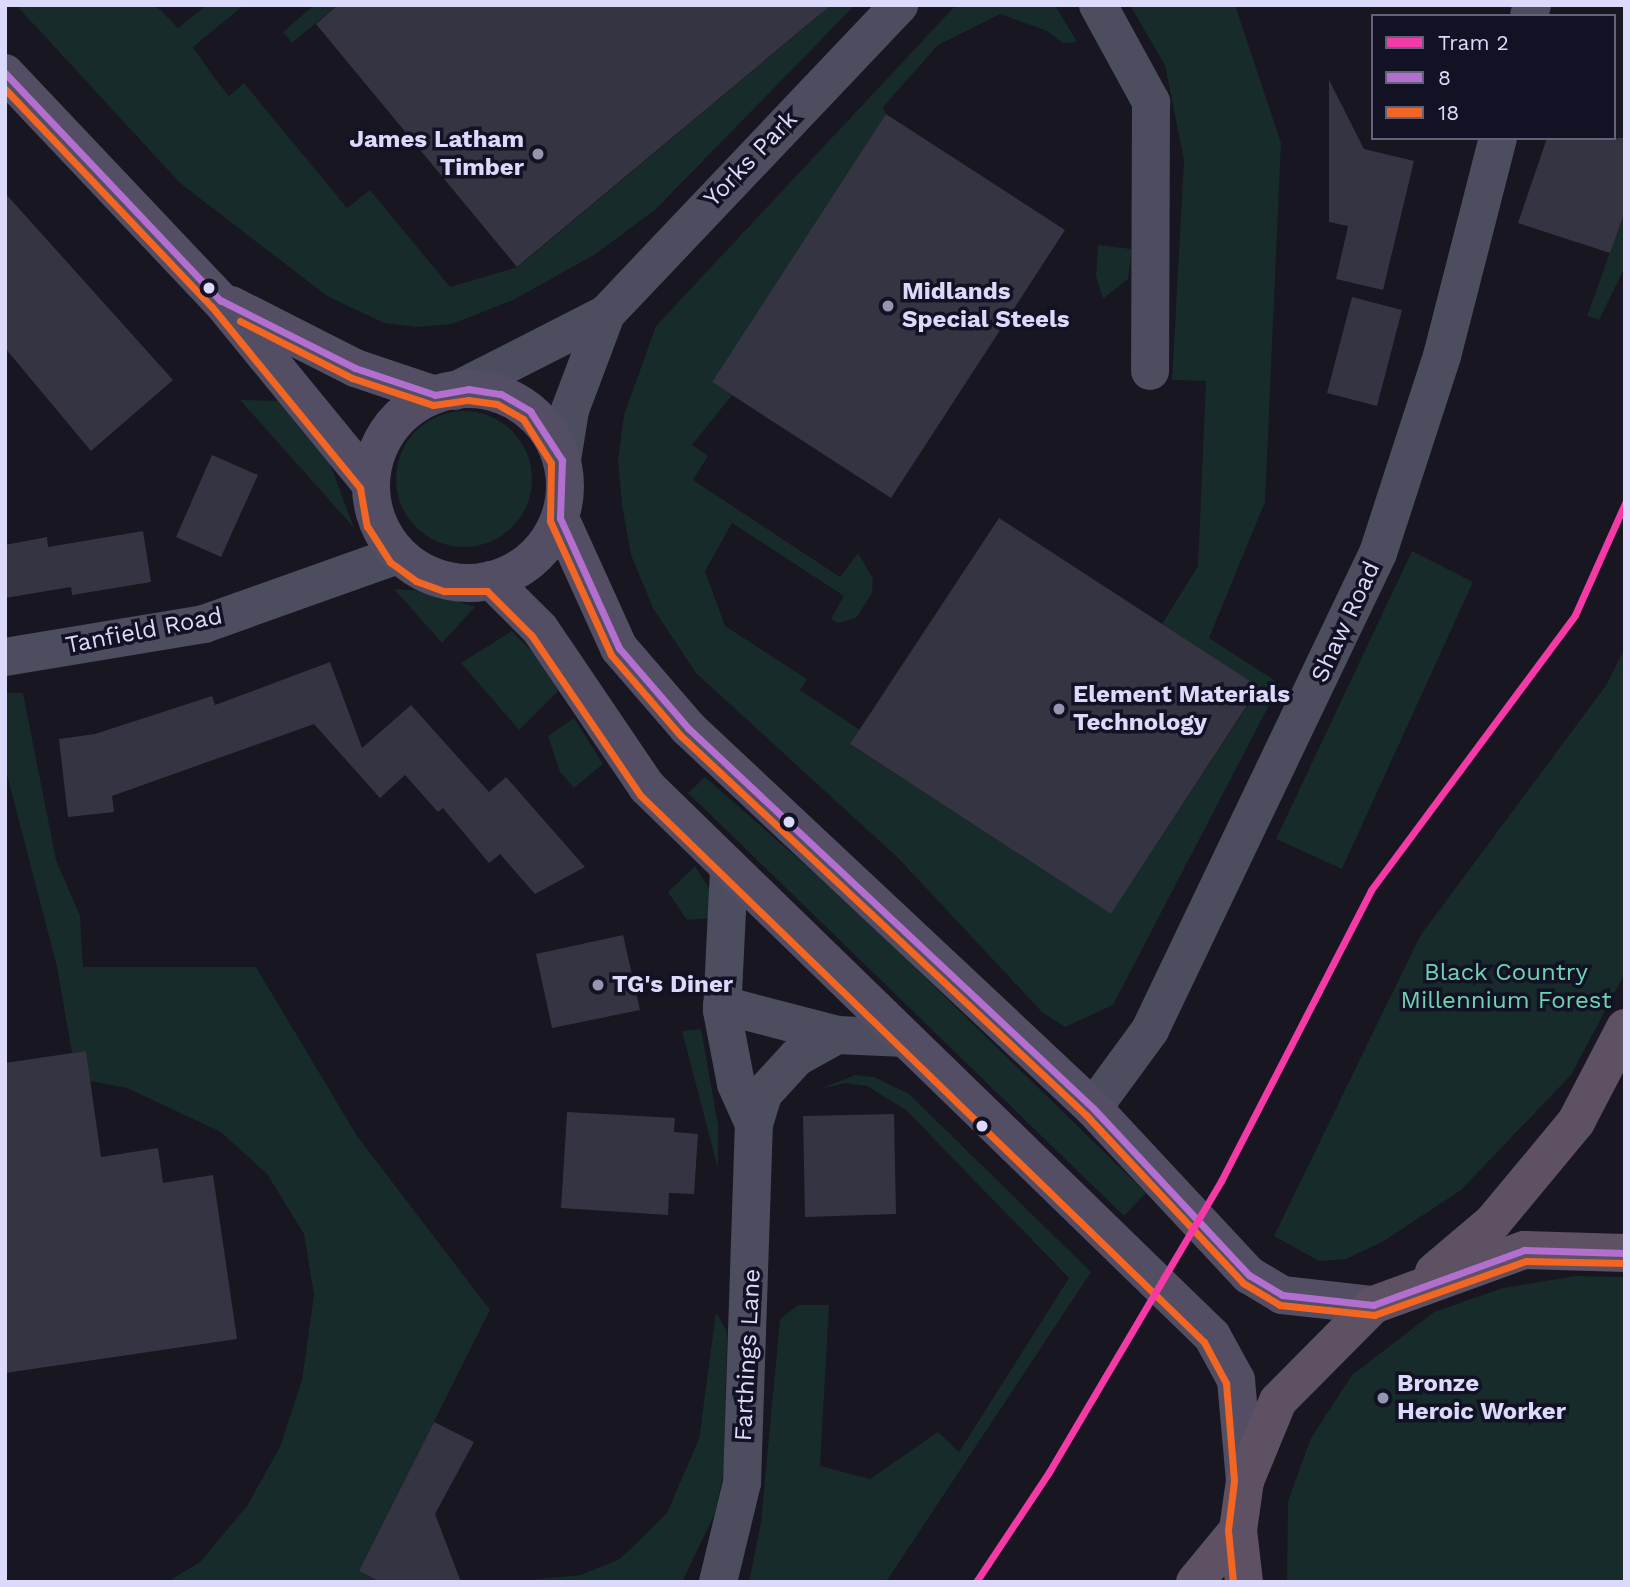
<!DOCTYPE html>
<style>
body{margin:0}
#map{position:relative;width:1630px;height:1587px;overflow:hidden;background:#171621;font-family:"Work Sans",sans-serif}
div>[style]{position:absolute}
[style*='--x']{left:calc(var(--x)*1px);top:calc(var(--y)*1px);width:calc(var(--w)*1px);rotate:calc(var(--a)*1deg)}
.green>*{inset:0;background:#162b2a}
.round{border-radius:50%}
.building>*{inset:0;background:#353442}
.minor>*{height:38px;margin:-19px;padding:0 19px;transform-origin:19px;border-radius:19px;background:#4d4d60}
.major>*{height:38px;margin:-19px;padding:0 19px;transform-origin:19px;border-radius:19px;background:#534e64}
.major>.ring{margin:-19px;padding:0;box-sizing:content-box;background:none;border:38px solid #534e64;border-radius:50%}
.highway>*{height:38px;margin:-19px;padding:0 19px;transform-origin:19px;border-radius:19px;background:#5e5164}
.bus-1>*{height:7px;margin:-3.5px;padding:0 3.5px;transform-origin:3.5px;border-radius:3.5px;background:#b36fd0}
.bus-2>*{height:7px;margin:-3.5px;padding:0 3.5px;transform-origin:3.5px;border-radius:3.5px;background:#f26522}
.tram-1>*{height:7px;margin:-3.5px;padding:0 3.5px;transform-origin:3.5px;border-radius:3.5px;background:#f53aa8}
.dots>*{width:19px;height:19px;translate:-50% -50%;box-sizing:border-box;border:4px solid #131225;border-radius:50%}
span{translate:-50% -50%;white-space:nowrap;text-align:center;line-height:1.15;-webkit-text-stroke:7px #131225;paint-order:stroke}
.poi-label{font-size:24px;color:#dbdafb;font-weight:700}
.right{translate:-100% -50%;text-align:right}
.left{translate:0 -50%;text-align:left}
.street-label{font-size:24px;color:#dbdafb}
.park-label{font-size:24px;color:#6ed3b0}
.frame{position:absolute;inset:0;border:7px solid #dbdafb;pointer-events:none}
.legend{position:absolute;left:1371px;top:14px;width:245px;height:126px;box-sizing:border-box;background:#131225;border:2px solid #63627b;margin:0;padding:9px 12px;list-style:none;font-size:21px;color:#dbdafb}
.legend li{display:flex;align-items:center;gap:14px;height:35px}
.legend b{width:35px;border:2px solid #63627b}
</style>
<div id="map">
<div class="green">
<div style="clip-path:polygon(16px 5px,155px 5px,178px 28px,207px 5px,244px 5px,193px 47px,216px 80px,229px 96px,244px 83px,347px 208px,370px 190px,450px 287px,518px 267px,817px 17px,819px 5px,855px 5px,655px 210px,594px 255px,513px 300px,452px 324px,416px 327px,384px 323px,327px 296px,180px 183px)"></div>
<div style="clip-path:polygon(314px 5px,338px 5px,292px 43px,283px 32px)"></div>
<div style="clip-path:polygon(956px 5px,1055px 5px,1077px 42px,1063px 43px,1047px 31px,1000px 14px,938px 45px,883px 107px,886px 115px,712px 382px,732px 395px,692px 445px,708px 456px,693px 480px,840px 577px,858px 553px,873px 579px,872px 593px,856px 618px,838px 623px,831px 619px,844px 596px,732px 523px,705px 571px,725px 626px,807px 679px,800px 690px,860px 730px,851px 745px,1111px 914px,1259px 688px,1162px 624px,1198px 566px,1206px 381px,1172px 380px,1184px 160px,1165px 65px,1130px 5px,1235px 5px,1281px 143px,1265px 502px,1209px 638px,1280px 684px,1113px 1005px,1065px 1027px,1043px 1013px,898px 858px,696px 673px,653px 608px,631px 555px,622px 505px,618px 461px,624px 415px,656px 326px)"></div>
<div style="clip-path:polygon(1625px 211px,1625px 267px,1599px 320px,1587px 316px)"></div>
<div style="clip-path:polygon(1098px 245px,1132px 249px,1128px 279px,1103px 299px,1096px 276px)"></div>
<div style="clip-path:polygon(240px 400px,283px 401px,329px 461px,354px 528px)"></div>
<div class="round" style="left:396px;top:411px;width:136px;height:136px"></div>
<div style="clip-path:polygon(1412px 551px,1473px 582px,1342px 869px,1276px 839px)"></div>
<div style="clip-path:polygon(394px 589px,424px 591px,475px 607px,442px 643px)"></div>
<div style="clip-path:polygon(512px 631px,543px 663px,558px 691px,519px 730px,461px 663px)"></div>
<div style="clip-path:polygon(1625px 648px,1625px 973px,1571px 1075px,1461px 1190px,1384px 1241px,1346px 1259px,1319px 1261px,1274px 1236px,1420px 936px,1607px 684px)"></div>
<div style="clip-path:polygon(5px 693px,23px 693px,56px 860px,80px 916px,83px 967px,256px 967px,357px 1136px,490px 1310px,359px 1571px,381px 1582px,167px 1582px,200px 1562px,247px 1506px,280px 1447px,302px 1380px,314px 1295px,304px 1234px,267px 1174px,221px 1132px,127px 1088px,90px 1081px,86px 1051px,72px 1053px,57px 967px,5px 767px)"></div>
<div style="clip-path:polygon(574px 718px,603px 764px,574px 788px,560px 772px,548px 736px)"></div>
<div style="clip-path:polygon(705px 777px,849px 903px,1146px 1193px,1124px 1216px,688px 793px)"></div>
<div style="clip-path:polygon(695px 866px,712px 893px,711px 918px,687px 920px,668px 892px)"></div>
<div style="clip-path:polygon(701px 1029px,718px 1125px,718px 1169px,682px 1031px)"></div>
<div style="clip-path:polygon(855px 1075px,874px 1077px,909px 1094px,1091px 1272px,886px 1582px,749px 1582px,761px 1522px,780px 1319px,798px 1305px,829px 1305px,820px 1466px,870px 1479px,938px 1432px,959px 1452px,1069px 1278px,906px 1110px,867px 1086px,846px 1083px,820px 1089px)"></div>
<div style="clip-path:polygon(1576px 1276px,1625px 1277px,1625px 1582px,1287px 1582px,1288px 1501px,1311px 1438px,1352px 1375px,1434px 1312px,1503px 1288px)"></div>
<div style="clip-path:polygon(716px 1312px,727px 1332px,724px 1470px,715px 1513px,682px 1582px,508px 1582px,581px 1575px,620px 1559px,667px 1513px,699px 1439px)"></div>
</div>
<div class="building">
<div style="clip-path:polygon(338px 5px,831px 5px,517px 267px,316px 24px)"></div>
<div style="clip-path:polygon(1329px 80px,1364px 149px,1414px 161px,1383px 290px,1336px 279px,1348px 226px,1329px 222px)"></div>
<div style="clip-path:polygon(886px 114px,1065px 230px,891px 498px,712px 382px)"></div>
<div style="clip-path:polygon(1547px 138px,1625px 138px,1625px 211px,1610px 253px,1518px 223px)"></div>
<div style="clip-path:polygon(5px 193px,173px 380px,91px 451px,5px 348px)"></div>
<div style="clip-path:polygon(1352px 297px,1402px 310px,1377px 406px,1327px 393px)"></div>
<div style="clip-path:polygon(212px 455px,258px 475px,221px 557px,176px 537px)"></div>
<div style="clip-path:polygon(999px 518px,1259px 687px,1111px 914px,850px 744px)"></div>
<div style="clip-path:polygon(143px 531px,151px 582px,72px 595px,71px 587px,5px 598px,5px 545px,47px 537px,48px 547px)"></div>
<div style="clip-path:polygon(330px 662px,362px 748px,411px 705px,489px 792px,506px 777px,585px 867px,535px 894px,500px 854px,489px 863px,443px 808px,438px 812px,405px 775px,380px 798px,314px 724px,112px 796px,114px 812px,68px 817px,59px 739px,95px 734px,212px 696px,215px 705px)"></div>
<div style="clip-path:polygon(623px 935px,640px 1010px,552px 1028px,536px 954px)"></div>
<div style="clip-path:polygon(86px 1051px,101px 1157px,158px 1148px,163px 1183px,213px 1175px,237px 1339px,5px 1373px,5px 1063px)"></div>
<div style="clip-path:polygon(567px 1112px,675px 1118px,674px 1132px,698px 1134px,694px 1194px,669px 1193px,668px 1215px,561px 1208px)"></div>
<div style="clip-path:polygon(894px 1114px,896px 1214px,805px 1217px,803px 1116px)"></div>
<div style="clip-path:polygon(434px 1422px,474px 1442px,435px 1514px,461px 1582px,381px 1582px,359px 1571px)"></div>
</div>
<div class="minor">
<div style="--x:1098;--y:5;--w:111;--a:61.3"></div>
<div style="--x:1151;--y:102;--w:269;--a:90.2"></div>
<div style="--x:1529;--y:16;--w:11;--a:-75"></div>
<div style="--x:455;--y:391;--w:169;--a:-27"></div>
<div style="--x:562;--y:460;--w:51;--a:-80.9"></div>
<div style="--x:570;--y:410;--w:103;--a:-69.4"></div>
<div style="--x:606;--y:314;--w:426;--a:-46.5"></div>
<div style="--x:5;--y:657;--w:202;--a:-9.4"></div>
<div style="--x:204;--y:624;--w:206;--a:-19.6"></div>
<div style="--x:729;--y:870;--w:141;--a:92.8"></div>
<div style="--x:722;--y:1011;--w:74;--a:79.1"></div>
<div style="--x:736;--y:1084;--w:44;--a:65.8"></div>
<div style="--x:722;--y:1005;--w:119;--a:14.6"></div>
<div style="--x:1093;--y:1108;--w:97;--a:-53.8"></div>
<div style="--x:1150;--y:1030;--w:529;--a:-64.45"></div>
<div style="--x:1378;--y:553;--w:207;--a:-72"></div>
<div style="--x:1442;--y:356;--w:225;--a:-75.6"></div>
<div style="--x:718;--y:1582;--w:102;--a:-76.4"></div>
<div style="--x:742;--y:1483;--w:359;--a:-88.1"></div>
<div style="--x:754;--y:1124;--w:31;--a:-73"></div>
<div style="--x:763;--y:1094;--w:50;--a:-47.4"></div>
<div style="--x:797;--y:1057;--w:46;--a:-28.8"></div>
<div style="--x:837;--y:1035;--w:68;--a:2.5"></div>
</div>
<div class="major">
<div style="--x:5;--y:73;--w:313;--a:46.6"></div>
<div style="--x:220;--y:300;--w:237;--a:50.7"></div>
<div style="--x:231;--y:305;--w:139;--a:26.9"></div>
<div style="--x:355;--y:368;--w:84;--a:18.6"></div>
<div class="ring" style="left:371px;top:389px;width:156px;height:156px"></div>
<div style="--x:560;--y:518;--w:143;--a:65.6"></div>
<div style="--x:619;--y:648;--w:106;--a:49.2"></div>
<div style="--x:688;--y:728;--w:555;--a:43.18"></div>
<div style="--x:1093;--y:1108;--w:229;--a:47"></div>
<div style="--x:1249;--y:1275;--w:39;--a:31"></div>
<div style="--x:1282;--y:1295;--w:92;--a:6.3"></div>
<div style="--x:491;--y:580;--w:69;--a:45"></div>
<div style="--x:540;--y:629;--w:191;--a:55.9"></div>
<div style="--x:647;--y:787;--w:788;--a:44.18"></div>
<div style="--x:1212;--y:1336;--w:50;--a:61.4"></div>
<div style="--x:1236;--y:1380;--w:101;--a:84.9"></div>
</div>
<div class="highway">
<div style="--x:1434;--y:1272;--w:77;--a:-40.3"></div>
<div style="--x:1493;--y:1222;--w:130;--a:-50.3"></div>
<div style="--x:1576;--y:1122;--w:106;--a:-62.5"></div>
<div style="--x:1195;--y:1582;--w:67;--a:-50.4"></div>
<div style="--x:1244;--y:1582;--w:52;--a:-96.6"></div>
<div style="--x:1238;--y:1530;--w:49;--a:-81.9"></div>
<div style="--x:1245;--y:1481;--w:87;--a:-67.6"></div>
<div style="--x:1278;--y:1401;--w:135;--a:-45.3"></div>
<div style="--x:1373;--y:1305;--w:161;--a:-20"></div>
<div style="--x:1524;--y:1250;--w:101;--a:1.7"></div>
</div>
<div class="bus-1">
<div style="--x:5;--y:73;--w:313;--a:46.6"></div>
<div style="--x:220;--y:300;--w:151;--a:26.7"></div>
<div style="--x:355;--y:368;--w:84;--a:18.6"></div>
<div style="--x:435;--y:395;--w:34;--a:-10"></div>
<div style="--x:468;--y:389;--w:33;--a:9"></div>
<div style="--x:501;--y:394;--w:34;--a:30"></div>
<div style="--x:530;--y:411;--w:59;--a:56.9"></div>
<div style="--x:562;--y:460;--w:58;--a:92"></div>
<div style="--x:560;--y:518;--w:143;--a:65.6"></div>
<div style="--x:619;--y:648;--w:106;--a:49.2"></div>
<div style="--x:688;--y:728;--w:555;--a:43.18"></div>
<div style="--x:1093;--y:1108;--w:229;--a:47"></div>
<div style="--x:1249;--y:1275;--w:39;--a:31"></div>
<div style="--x:1282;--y:1295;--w:92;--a:6.3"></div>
<div style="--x:1373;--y:1305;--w:161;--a:-20"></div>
<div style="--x:1524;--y:1250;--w:101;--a:1.7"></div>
</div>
<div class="bus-2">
<div style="--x:5;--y:89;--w:301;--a:46.5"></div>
<div style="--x:212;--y:307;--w:234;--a:50.7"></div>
<div style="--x:360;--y:488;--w:39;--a:80"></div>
<div style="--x:367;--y:526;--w:43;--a:57.4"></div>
<div style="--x:390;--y:562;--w:32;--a:36"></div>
<div style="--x:416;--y:581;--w:30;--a:20"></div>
<div style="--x:444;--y:591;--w:43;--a:0"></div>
<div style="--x:487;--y:591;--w:64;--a:45"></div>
<div style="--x:532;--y:636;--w:192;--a:55.8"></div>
<div style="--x:640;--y:795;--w:786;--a:44.12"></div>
<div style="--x:1204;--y:1342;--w:47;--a:61.8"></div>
<div style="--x:1226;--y:1383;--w:98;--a:85.3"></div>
<div style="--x:1234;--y:1481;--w:49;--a:97"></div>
<div style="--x:1228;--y:1530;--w:52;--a:84.5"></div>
<div style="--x:240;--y:321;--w:126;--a:27"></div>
<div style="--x:352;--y:378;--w:85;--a:18.4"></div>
<div style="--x:433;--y:405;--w:35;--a:-8"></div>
<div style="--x:468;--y:400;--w:29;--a:8"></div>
<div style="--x:497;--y:404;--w:30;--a:30"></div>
<div style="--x:523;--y:419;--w:52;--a:57.5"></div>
<div style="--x:551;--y:463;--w:58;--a:91"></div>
<div style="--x:550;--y:521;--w:147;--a:65.5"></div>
<div style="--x:611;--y:655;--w:107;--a:49.2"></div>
<div style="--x:681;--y:736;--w:555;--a:43.1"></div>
<div style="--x:1086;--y:1115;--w:230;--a:46.9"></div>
<div style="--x:1243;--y:1283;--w:43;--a:30.7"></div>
<div style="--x:1280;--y:1305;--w:95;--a:6.1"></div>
<div style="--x:1374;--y:1315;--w:161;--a:-19.6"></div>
<div style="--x:1526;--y:1261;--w:99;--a:1.2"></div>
</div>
<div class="tram-1">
<div style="--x:976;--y:1582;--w:132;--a:-56.4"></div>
<div style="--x:1049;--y:1472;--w:338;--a:-59.4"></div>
<div style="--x:1221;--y:1181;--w:327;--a:-62.7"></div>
<div style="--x:1371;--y:890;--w:342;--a:-53.4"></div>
<div style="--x:1575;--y:615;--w:123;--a:-65.9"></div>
</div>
<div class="dots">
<div style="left:538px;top:154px;background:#9695af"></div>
<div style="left:209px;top:288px;background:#dbdafb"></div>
<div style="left:888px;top:306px;background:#9695af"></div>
<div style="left:1059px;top:709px;background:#9695af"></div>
<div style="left:789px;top:822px;background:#dbdafb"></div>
<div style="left:598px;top:985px;background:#9695af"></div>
<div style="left:982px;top:1126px;background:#dbdafb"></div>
<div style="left:1383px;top:1398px;background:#9695af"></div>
</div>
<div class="poi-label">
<span class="right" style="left:524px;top:154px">James Latham<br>Timber</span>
<span class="left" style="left:902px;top:306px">Midlands<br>Special Steels</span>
<span class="left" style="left:1073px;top:709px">Element Materials<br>Technology</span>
<span class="left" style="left:612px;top:985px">TG's Diner</span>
<span class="left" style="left:1397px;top:1398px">Bronze<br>Heroic Worker</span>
</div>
<div class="street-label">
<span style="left:751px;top:159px;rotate:-46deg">Yorks Park</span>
<span style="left:1346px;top:622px;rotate:-65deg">Shaw Road</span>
<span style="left:144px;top:631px;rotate:-11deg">Tanfield Road</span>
<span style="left:748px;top:1355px;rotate:-87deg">Farthings Lane</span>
</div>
<div class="park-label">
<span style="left:1506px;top:987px">Black Country<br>Millennium Forest</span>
</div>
<div class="frame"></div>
<ul class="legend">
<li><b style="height:9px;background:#f53aa8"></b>Tram 2</li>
<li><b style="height:9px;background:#b36fd0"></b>8</li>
<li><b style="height:9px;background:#f26522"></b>18</li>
</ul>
</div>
